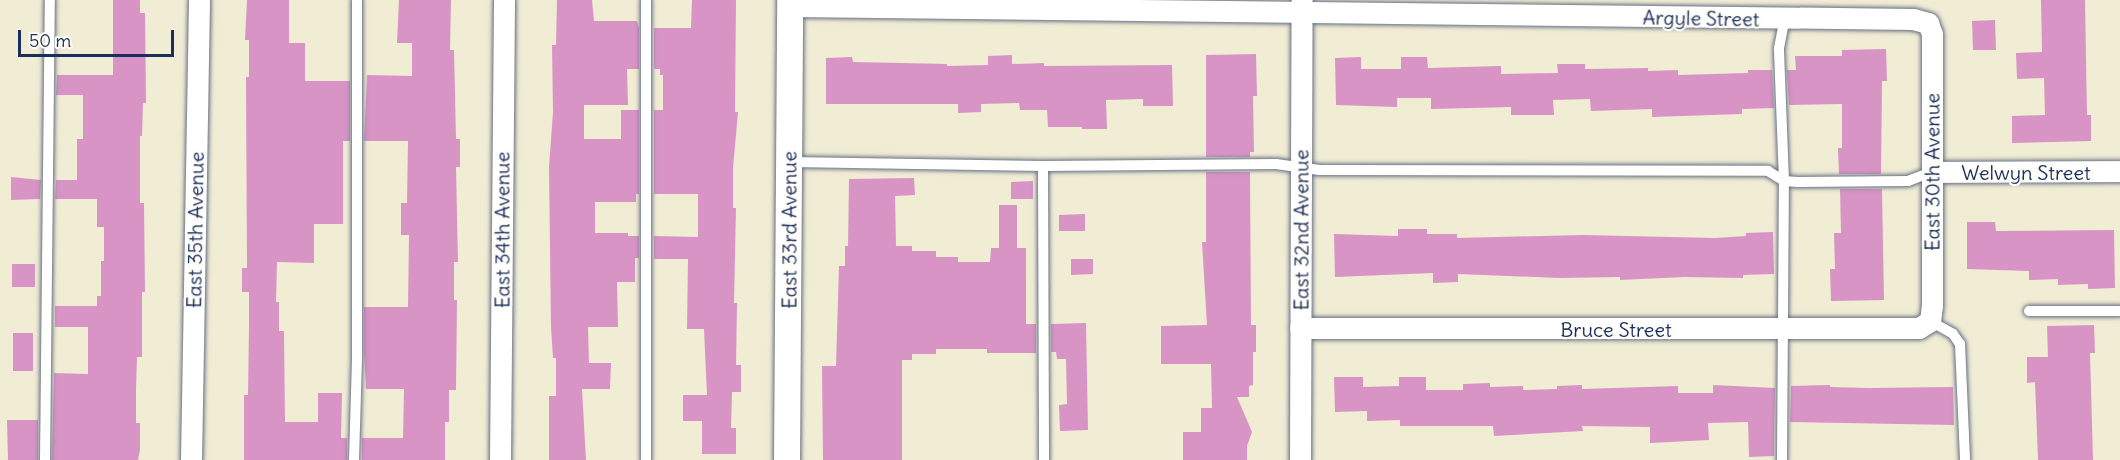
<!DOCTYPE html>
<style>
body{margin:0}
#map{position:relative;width:2120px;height:460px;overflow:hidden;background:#f1ecd4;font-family:Delius,sans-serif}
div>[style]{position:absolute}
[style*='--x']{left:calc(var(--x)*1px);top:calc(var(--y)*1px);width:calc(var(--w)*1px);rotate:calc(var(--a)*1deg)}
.building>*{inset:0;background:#d794c5}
.roads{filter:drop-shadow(0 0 2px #667187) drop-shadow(0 0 2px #667187)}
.service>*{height:10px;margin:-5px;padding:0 5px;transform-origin:5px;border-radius:5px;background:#fff}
.minor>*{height:21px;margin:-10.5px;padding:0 10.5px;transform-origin:10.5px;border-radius:10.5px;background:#fff}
.tertiary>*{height:26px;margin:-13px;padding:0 13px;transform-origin:13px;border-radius:13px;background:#fff}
span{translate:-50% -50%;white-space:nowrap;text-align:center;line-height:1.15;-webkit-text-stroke:4.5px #fdfcf7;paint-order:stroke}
.street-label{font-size:20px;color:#1b2f5e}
.scale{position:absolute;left:18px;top:30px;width:156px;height:27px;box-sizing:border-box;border:3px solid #1b2f5e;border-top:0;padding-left:8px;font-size:18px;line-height:21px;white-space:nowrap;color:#1b2f5e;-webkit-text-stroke:4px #fdfcf7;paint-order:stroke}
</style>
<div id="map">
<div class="building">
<div style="clip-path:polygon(113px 0,140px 0,140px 13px,145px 13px,146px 103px,143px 103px,142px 136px,140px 136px,140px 203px,144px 203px,145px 292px,142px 292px,142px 357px,137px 357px,136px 389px,136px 423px,140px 423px,140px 450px,138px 460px,52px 460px,54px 373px,88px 374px,88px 327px,55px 327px,55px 306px,97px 306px,97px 296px,101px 296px,101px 261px,104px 261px,104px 227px,97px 227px,97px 199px,55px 199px,56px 180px,77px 180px,77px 139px,83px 139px,83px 95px,56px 95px,57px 75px,113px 75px)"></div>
<div style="clip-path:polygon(247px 0,289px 0,289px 43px,305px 43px,305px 81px,350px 81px,350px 141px,343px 141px,343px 224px,314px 224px,314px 263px,277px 262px,276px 302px,279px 302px,279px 331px,284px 331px,285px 422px,318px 422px,318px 393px,342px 393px,341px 438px,347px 438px,347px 460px,244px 460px,244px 395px,248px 395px,249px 327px,249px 292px,242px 292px,242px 268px,247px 268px,246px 77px,249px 77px,249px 40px,245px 40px)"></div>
<div style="clip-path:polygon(399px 0,451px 0,450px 50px,454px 50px,456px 139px,460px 139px,460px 167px,456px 167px,458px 262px,454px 262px,454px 300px,457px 300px,456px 390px,449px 390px,449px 422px,445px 422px,445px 460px,362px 460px,362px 438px,403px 438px,404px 389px,366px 389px,364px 352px,364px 307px,408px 307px,409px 235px,401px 235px,401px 203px,407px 203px,408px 141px,364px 141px,367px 75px,412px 76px,412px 43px,397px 43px)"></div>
<div style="clip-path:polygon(557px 0,592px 0,594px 21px,637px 21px,639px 28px,639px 69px,627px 69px,628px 105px,584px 105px,584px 139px,621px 139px,621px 110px,639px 110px,639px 194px,636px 194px,636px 202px,595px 202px,595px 233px,628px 233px,628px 236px,639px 236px,639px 258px,635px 258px,635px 282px,617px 282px,618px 327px,588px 327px,589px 363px,611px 363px,610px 389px,582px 389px,586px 460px,549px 460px,549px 396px,556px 396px,556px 358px,553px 358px,551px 327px,549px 167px,553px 112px,552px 45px,556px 45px)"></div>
<div style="clip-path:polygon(692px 0,736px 0,735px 112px,738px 112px,733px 168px,733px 208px,736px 208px,734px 303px,737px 303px,736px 365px,741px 365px,741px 392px,732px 392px,731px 428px,736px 428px,736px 454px,702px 454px,702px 421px,683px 421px,683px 395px,707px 395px,704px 329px,687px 329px,688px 259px,654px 259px,654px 236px,698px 237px,698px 194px,654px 194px,654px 110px,663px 110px,663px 75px,660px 75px,660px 69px,654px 69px,654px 28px,691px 28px)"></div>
<div style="clip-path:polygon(2041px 0,2085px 0,2087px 115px,2091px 115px,2091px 141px,2012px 143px,2012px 116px,2045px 115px,2044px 78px,2017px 79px,2016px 53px,2042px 52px)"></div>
<div style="clip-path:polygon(1995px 20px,1996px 50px,1973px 50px,1972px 21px)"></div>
<div style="clip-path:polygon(1886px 49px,1887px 81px,1882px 81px,1881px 174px,1839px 174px,1838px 148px,1842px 148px,1842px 104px,1789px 105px,1787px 70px,1796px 70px,1795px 56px,1842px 56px,1842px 50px)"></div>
<div style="clip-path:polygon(1256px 54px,1257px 96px,1253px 96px,1254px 152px,1250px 152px,1250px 157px,1206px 157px,1206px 55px)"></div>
<div style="clip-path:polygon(1012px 55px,1012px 64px,1044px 63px,1044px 66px,1172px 65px,1173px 106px,1143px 106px,1143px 99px,1106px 100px,1107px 129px,1082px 129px,1082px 127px,1048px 127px,1047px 110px,1020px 110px,1019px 103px,981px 104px,981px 112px,958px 113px,958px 104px,826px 104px,826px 58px,852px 57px,853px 62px,947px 64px,947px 66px,988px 65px,988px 56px)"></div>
<div style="clip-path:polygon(1361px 57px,1361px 69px,1401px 69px,1401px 57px,1427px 57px,1428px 68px,1501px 66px,1501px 74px,1558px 73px,1557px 64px,1585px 64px,1585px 69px,1648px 68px,1648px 71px,1678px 70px,1678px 75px,1748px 73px,1748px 70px,1772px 70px,1774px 108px,1742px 109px,1742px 114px,1652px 117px,1652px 109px,1591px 111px,1590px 99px,1553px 100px,1554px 115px,1511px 115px,1511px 107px,1431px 109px,1431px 98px,1397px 98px,1397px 107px,1336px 105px,1335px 58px)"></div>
<div style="clip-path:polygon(1206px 172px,1250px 172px,1251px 325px,1256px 325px,1256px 352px,1253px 352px,1253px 385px,1249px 386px,1249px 397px,1237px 397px,1252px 432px,1247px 446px,1247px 460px,1183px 460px,1183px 432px,1201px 432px,1201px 408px,1212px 408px,1211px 364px,1161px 364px,1161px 326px,1207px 325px,1202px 242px,1206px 242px)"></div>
<div style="clip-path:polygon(11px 177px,41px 180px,40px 199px,11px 200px)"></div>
<div style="clip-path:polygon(914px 178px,915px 195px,895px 196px,896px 246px,912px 246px,912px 251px,936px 251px,936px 257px,958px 257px,958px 262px,990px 262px,991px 248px,999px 248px,999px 205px,1017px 205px,1017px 248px,1026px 248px,1026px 324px,1036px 324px,1036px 353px,987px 353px,987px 349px,936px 349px,936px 354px,912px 354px,912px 360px,902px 360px,902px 460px,823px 460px,822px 366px,836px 366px,839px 266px,845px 266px,845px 246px,848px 246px,849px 179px)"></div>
<div style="clip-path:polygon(1033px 181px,1033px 199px,1011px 199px,1011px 182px)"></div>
<div style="clip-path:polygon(1840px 189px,1882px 189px,1884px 300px,1831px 301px,1830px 269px,1835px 269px,1834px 233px,1841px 233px)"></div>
<div style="clip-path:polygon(1085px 214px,1085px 231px,1059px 231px,1059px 215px)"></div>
<div style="clip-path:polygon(1967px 222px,1995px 222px,1996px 231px,2114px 230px,2115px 288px,2088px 289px,2088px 284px,2058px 285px,2058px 279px,2029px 280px,2029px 271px,1967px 269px)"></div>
<div style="clip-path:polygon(1398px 229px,1427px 229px,1427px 234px,1457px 234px,1457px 238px,1583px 235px,1715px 238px,1746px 236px,1746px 233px,1773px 232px,1774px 274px,1743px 275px,1743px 278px,1684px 277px,1620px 280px,1620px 277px,1560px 278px,1458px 274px,1458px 282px,1433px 283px,1433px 273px,1335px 277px,1334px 234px,1398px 236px)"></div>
<div style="clip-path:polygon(1071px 259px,1093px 259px,1093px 274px,1071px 275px)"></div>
<div style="clip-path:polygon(12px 264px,35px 264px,35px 287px,12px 287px)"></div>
<div style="clip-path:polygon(1086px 323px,1088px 430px,1060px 431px,1059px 405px,1067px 404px,1066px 359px,1057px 359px,1056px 352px,1051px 352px,1051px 324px)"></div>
<div style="clip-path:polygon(2094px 325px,2095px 353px,2090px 353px,2093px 460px,2038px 460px,2035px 382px,2027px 383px,2027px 357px,2048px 357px,2047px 326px)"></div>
<div style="clip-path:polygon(13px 333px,33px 333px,33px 371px,13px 371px)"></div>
<div style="clip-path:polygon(1334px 377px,1363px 377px,1363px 387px,1399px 386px,1399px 377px,1426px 377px,1426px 390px,1463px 390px,1463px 384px,1490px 383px,1490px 387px,1523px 386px,1523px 390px,1557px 389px,1557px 386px,1582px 385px,1582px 389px,1678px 386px,1678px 393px,1713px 393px,1713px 385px,1775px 388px,1774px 456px,1749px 457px,1748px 422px,1708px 423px,1709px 440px,1650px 443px,1650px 427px,1582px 426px,1583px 431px,1494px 436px,1493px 426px,1400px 426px,1400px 420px,1367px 421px,1367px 411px,1335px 412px)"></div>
<div style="clip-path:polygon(1830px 385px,1830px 387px,1869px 388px,1953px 387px,1954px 425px,1790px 422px,1791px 386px)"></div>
<div style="clip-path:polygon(7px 420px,38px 420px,38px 460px,8px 460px)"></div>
</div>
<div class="roads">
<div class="service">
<div style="--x:789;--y:162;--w:254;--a:0.9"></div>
<div style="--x:1043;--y:166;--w:233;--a:-0.5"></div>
<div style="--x:1276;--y:164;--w:44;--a:7.8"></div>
<div style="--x:1320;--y:170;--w:448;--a:0.1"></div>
<div style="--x:1768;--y:171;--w:19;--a:32"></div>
<div style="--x:1784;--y:181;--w:14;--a:4"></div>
<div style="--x:1798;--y:182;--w:110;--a:-0.5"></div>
<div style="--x:1908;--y:181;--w:26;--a:-21"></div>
<div style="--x:1043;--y:166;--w:294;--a:89.8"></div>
<div style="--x:2029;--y:311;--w:91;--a:0"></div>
<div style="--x:1930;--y:321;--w:26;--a:29"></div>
<div style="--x:1953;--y:334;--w:12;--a:55"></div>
<div style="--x:1960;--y:344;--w:116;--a:87.5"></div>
<div style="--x:45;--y:460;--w:460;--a:-89.4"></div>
<div style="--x:354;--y:460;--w:102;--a:-88.3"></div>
<div style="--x:357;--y:358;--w:358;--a:-90"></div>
<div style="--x:646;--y:460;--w:460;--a:-90"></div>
<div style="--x:1782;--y:460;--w:279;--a:-89.6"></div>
<div style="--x:1784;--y:181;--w:133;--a:-92.2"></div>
<div style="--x:1779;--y:48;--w:31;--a:-79"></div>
</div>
<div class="minor">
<div style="--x:790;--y:6;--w:1123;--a:0.66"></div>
<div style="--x:1913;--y:19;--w:16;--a:15"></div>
<div style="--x:1928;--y:23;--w:12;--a:70"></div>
<div style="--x:1932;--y:34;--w:271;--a:90"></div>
<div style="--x:1932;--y:305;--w:16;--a:97"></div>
<div style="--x:1930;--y:321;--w:13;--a:148"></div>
<div style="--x:1919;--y:328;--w:619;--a:180"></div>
<div style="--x:1932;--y:172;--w:188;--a:-0.3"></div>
<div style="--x:191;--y:460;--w:460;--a:-89"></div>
<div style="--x:500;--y:460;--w:460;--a:-89.5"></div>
<div style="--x:1300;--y:460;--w:460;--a:-89.8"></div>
</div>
<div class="tertiary">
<div style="--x:787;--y:460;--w:460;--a:-89.6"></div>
</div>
</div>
<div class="street-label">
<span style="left:1701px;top:18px;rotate:1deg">Argyle Street</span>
<span style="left:1932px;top:172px;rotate:-90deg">East 30th Avenue</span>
<span style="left:2026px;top:172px">Welwyn Street</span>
<span style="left:195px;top:230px;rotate:-89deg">East 35th Avenue</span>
<span style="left:502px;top:230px;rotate:-90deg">East 34th Avenue</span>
<span style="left:789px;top:230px;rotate:-90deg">East 33rd Avenue</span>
<span style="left:1301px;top:230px;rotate:-90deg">East 32nd Avenue</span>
<span style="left:1616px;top:329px">Bruce Street</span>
</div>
<div class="scale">50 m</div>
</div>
